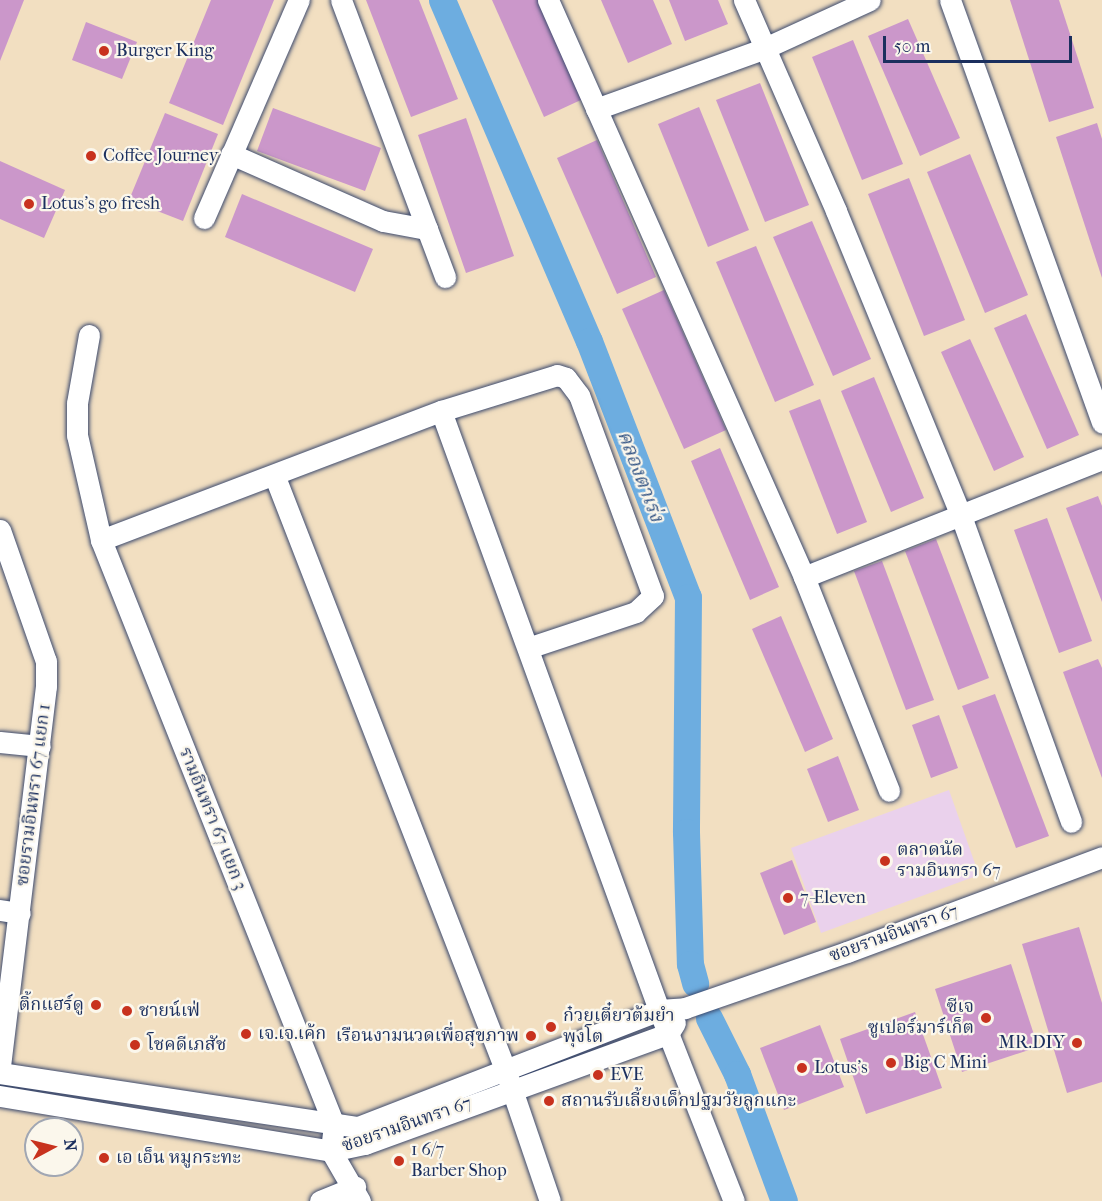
<!DOCTYPE html>
<meta charset="utf-8">
<style>
body{margin:0}
#map{position:relative;width:1102px;height:1201px;overflow:hidden;background:#f2dfc1;font-family:"IM FELL French Canon","Noto Serif Thai",serif}
div>[style]{position:absolute}
[style*='--x']{left:calc(var(--x)*1px);top:calc(var(--y)*1px);width:calc(var(--w)*1px);rotate:calc(var(--a)*1deg)}
.built>*{inset:0;background:#ead1ec}
.canal>*{height:27px;margin:-13.5px;padding:0 13.5px;transform-origin:13.5px;border-radius:13.5px;background:#6dade0}
.building>*{inset:0;background:#cb97ca}
.roads{filter:drop-shadow(0 0 2px #3b496d) drop-shadow(0 0 2px #3b496d)}
.minor>*{height:21px;margin:-10.5px;padding:0 10.5px;transform-origin:10.5px;border-radius:10.5px;background:#fff}
.dots>*{width:16px;height:16px;translate:-50% -50%;box-sizing:border-box;border:3px solid #fbf7ec;border-radius:50%}
span{translate:-50% -50%;white-space:nowrap;text-align:center;line-height:1.15;-webkit-text-stroke:4.5px #fbf7ec;paint-order:stroke}
.poi-label{font-size:18px;color:#1b2f5e}
.left{translate:0 -50%;text-align:left}
.right{translate:-100% -50%;text-align:right}
.street-label{font-size:18px;color:#1b2f5e}
.water-label{font-size:20px;color:#345585;font-style:italic}
.north{position:absolute;left:24px;top:1117px;width:60px;height:60px;box-sizing:border-box;background:#fbf7ec;border:2px solid #a1a7b3;border-radius:50%;rotate:83deg;font-size:16px;font-weight:700;line-height:24px;text-align:center;color:#1b2f5e}
.north::after{content:'';display:block;margin:auto;width:21px;height:27px;background:#c8321e;clip-path:polygon(50% 0,100% 100%,50% 72%,0 100%)}
.scale{position:absolute;left:883px;top:36px;width:189px;height:27px;box-sizing:border-box;border:3px solid #1b2f5e;border-top:0;padding-left:8px;font-size:18px;line-height:21px;white-space:nowrap;color:#1b2f5e;-webkit-text-stroke:4px #fbf7ec;paint-order:stroke}
</style>
<div id="map">
<div class="built">
<div style="clip-path:polygon(949px 790px,979px 875px,821px 933px,791px 848px)"></div>
</div>
<div class="canal">
<div style="--x:442;--y:0;--w:371;--a:66.7"></div>
<div style="--x:589;--y:341;--w:274;--a:68.9"></div>
<div style="--x:688;--y:597;--w:235;--a:90.5"></div>
<div style="--x:686;--y:832;--w:132;--a:88.3"></div>
<div style="--x:690;--y:964;--w:20;--a:75"></div>
<div style="--x:709;--y:1018;--w:63;--a:63.4"></div>
<div style="--x:737;--y:1074;--w:135;--a:69.7"></div>
</div>
<div class="building">
<div style="clip-path:polygon(0 0,24px 0,0 61px)"></div>
<div style="clip-path:polygon(211px 0,274px 0,223px 125px,169px 103px)"></div>
<div style="clip-path:polygon(366px 0,419px 0,458px 99px,411px 117px)"></div>
<div style="clip-path:polygon(492px 0,539px 0,583px 99px,544px 117px)"></div>
<div style="clip-path:polygon(601px 0,653px 0,672px 44px,628px 63px)"></div>
<div style="clip-path:polygon(669px 0,718px 0,728px 24px,685px 41px)"></div>
<div style="clip-path:polygon(1010px 0,1059px 0,1094px 108px,1049px 122px)"></div>
<div style="clip-path:polygon(908px 19px,960px 138px,920px 156px,868px 36px)"></div>
<div style="clip-path:polygon(86px 22px,137px 42px,122px 79px,72px 60px)"></div>
<div style="clip-path:polygon(853px 40px,903px 164px,862px 180px,812px 57px)"></div>
<div style="clip-path:polygon(760px 83px,809px 205px,765px 222px,716px 100px)"></div>
<div style="clip-path:polygon(699px 107px,749px 230px,708px 247px,658px 124px)"></div>
<div style="clip-path:polygon(273px 108px,381px 148px,365px 191px,257px 151px)"></div>
<div style="clip-path:polygon(165px 113px,218px 134px,183px 221px,129px 200px)"></div>
<div style="clip-path:polygon(466px 118px,514px 256px,466px 273px,418px 135px)"></div>
<div style="clip-path:polygon(1097px 123px,1102px 139px,1102px 278px,1056px 137px)"></div>
<div style="clip-path:polygon(597px 140px,656px 277px,617px 294px,557px 158px)"></div>
<div style="clip-path:polygon(970px 154px,1028px 295px,985px 313px,927px 172px)"></div>
<div style="clip-path:polygon(0 161px,65px 190px,44px 238px,0 219px)"></div>
<div style="clip-path:polygon(909px 178px,965px 320px,924px 336px,868px 194px)"></div>
<div style="clip-path:polygon(242px 194px,373px 249px,355px 292px,225px 237px)"></div>
<div style="clip-path:polygon(812px 221px,871px 359px,833px 376px,773px 237px)"></div>
<div style="clip-path:polygon(756px 246px,814px 385px,775px 402px,716px 262px)"></div>
<div style="clip-path:polygon(664px 290px,726px 430px,684px 449px,622px 309px)"></div>
<div style="clip-path:polygon(1026px 314px,1079px 435px,1047px 449px,994px 328px)"></div>
<div style="clip-path:polygon(970px 339px,1024px 457px,994px 471px,941px 352px)"></div>
<div style="clip-path:polygon(874px 377px,924px 498px,891px 512px,841px 391px)"></div>
<div style="clip-path:polygon(820px 399px,867px 522px,837px 534px,789px 411px)"></div>
<div style="clip-path:polygon(720px 448px,779px 587px,750px 600px,691px 461px)"></div>
<div style="clip-path:polygon(1098px 496px,1102px 506px,1102px 602px,1066px 508px)"></div>
<div style="clip-path:polygon(1047px 518px,1092px 641px,1059px 653px,1014px 530px)"></div>
<div style="clip-path:polygon(936px 539px,989px 678px,958px 690px,905px 551px)"></div>
<div style="clip-path:polygon(882px 561px,934px 700px,906px 710px,854px 571px)"></div>
<div style="clip-path:polygon(781px 616px,833px 739px,805px 752px,752px 629px)"></div>
<div style="clip-path:polygon(1098px 659px,1102px 668px,1102px 778px,1063px 672px)"></div>
<div style="clip-path:polygon(995px 694px,1049px 836px,1016px 848px,962px 706px)"></div>
<div style="clip-path:polygon(939px 715px,958px 768px,931px 778px,912px 725px)"></div>
<div style="clip-path:polygon(838px 756px,859px 810px,828px 822px,807px 769px)"></div>
<div style="clip-path:polygon(792px 860px,816px 922px,784px 935px,760px 873px)"></div>
<div style="clip-path:polygon(1079px 927px,1102px 1003px,1102px 1082px,1067px 1093px,1022px 944px)"></div>
<div style="clip-path:polygon(1011px 964px,1038px 1047px,962px 1072px,935px 989px)"></div>
<div style="clip-path:polygon(915px 1012px,942px 1088px,866px 1114px,840px 1039px)"></div>
<div style="clip-path:polygon(820px 1025px,844px 1087px,784px 1110px,760px 1048px)"></div>
</div>
<div class="roads">
<div class="minor">
<div style="--x:341;--y:0;--w:296;--a:69.4"></div>
<div style="--x:548;--y:0;--w:631;--a:66.07"></div>
<div style="--x:804;--y:577;--w:230;--a:68.3"></div>
<div style="--x:744;--y:0;--w:230;--a:66.4"></div>
<div style="--x:836;--y:211;--w:330;--a:67.7"></div>
<div style="--x:961;--y:516;--w:325;--a:70.2"></div>
<div style="--x:950;--y:0;--w:449;--a:70.2"></div>
<div style="--x:596;--y:109;--w:180;--a:-19.8"></div>
<div style="--x:765;--y:48;--w:115;--a:-24.6"></div>
<div style="--x:231;--y:154;--w:166;--a:23.8"></div>
<div style="--x:383;--y:221;--w:45;--a:10.3"></div>
<div style="--x:204;--y:218;--w:238;--a:-66.5"></div>
<div style="--x:89;--y:335;--w:69;--a:100"></div>
<div style="--x:77;--y:403;--w:32;--a:90"></div>
<div style="--x:77;--y:435;--w:108;--a:77.1"></div>
<div style="--x:101;--y:540;--w:630;--a:68.28"></div>
<div style="--x:334;--y:1125;--w:26;--a:97"></div>
<div style="--x:441;--y:411;--w:637;--a:70"></div>
<div style="--x:659;--y:1010;--w:205;--a:68.6"></div>
<div style="--x:275;--y:477;--w:635;--a:68.77"></div>
<div style="--x:505;--y:1069;--w:139;--a:71.2"></div>
<div style="--x:0;--y:530;--w:139;--a:70.7"></div>
<div style="--x:46;--y:661;--w:25;--a:90"></div>
<div style="--x:46;--y:686;--w:385;--a:96.9"></div>
<div style="--x:101;--y:540;--w:364;--a:-20.8"></div>
<div style="--x:441;--y:411;--w:121;--a:-17.2"></div>
<div style="--x:557;--y:375;--w:9;--a:18"></div>
<div style="--x:566;--y:378;--w:21;--a:53"></div>
<div style="--x:579;--y:395;--w:214;--a:69.8"></div>
<div style="--x:653;--y:596;--w:23;--a:137"></div>
<div style="--x:636;--y:612;--w:114;--a:161.6"></div>
<div style="--x:804;--y:577;--w:321;--a:-21.6"></div>
<div style="--x:0;--y:742;--w:40;--a:5.7"></div>
<div style="--x:0;--y:910;--w:20;--a:9"></div>
<div style="--x:0;--y:1073;--w:362;--a:8.6"></div>
<div style="--x:358;--y:1127;--w:323;--a:-21.2"></div>
<div style="--x:659;--y:1010;--w:26;--a:-4"></div>
<div style="--x:685;--y:1008;--w:171;--a:-19.1"></div>
<div style="--x:847;--y:952;--w:272;--a:-20.4"></div>
<div style="--x:0;--y:1096;--w:336;--a:9.4"></div>
<div style="--x:331;--y:1151;--w:35;--a:-12"></div>
<div style="--x:365;--y:1144;--w:322;--a:-20"></div>
<div style="--x:668;--y:1034;--w:13;--a:-58"></div>
<div style="--x:331;--y:1151;--w:58;--a:59.9"></div>
<div style="--x:320;--y:1201;--w:38;--a:-22"></div>
</div>
</div>
<div class="dots">
<div style="left:104px;top:51px;background:#c8321e"></div>
<div style="left:91px;top:156px;background:#c8321e"></div>
<div style="left:29px;top:204px;background:#c8321e"></div>
<div style="left:885px;top:861px;background:#c8321e"></div>
<div style="left:788px;top:898px;background:#c8321e"></div>
<div style="left:96px;top:1005px;background:#c8321e"></div>
<div style="left:127px;top:1011px;background:#c8321e"></div>
<div style="left:986px;top:1018px;background:#c8321e"></div>
<div style="left:551px;top:1027px;background:#c8321e"></div>
<div style="left:246px;top:1034px;background:#c8321e"></div>
<div style="left:531px;top:1036px;background:#c8321e"></div>
<div style="left:1077px;top:1043px;background:#c8321e"></div>
<div style="left:135px;top:1045px;background:#c8321e"></div>
<div style="left:891px;top:1063px;background:#c8321e"></div>
<div style="left:802px;top:1068px;background:#c8321e"></div>
<div style="left:598px;top:1075px;background:#c8321e"></div>
<div style="left:549px;top:1101px;background:#c8321e"></div>
<div style="left:104px;top:1158px;background:#c8321e"></div>
<div style="left:399px;top:1161px;background:#c8321e"></div>
</div>
<div class="poi-label">
<span class="left" style="left:116px;top:51px">Burger King</span>
<span class="left" style="left:103px;top:156px">Coffee Journey</span>
<span class="left" style="left:41px;top:204px">Lotus's go fresh</span>
<span class="left" style="left:897px;top:861px">ตลาดนัด<br>รามอินทรา 67</span>
<span class="left" style="left:800px;top:898px">7-Eleven</span>
<span class="right" style="left:84px;top:1005px">ติ้กแฮร์ดู</span>
<span class="right" style="left:974px;top:1018px">ซีเจ<br>ซูเปอร์มาร์เก็ต</span>
<span class="left" style="left:139px;top:1011px">ชายน์เฟ่</span>
<span class="left" style="left:563px;top:1027px">ก๋วยเตี๋ยวต้มยำ<br>พุงโต</span>
<span class="left" style="left:258px;top:1034px">เจ.เจ.เค้ก</span>
<span class="right" style="left:519px;top:1036px">เรือนงามนวดเพื่อสุขภาพ</span>
<span class="right" style="left:1065px;top:1043px">MR.DIY</span>
<span class="left" style="left:147px;top:1045px">โชคดีเภสัช</span>
<span class="left" style="left:903px;top:1063px">Big C Mini</span>
<span class="left" style="left:814px;top:1068px">Lotus's</span>
<span class="left" style="left:610px;top:1075px">EVE</span>
<span class="left" style="left:561px;top:1101px">สถานรับเลี้ยงเด็กปฐมวัยลูกแกะ</span>
<span class="left" style="left:411px;top:1161px">1 6/7<br>Barber Shop</span>
<span class="left" style="left:116px;top:1158px">เอ เอ็น หมูกระทะ</span>
</div>
<div class="street-label">
<span style="left:34px;top:795px;rotate:-83deg">ซอยรามอินทรา 67 แยก 1</span>
<span style="left:212px;top:819px;rotate:68deg">รามอินทรา 67 แยก 3</span>
<span style="left:894px;top:934px;rotate:-20deg">ซอยรามอินทรา 67</span>
<span style="left:407px;top:1125px;rotate:-19deg">ซอยรามอินทรา 67</span>
</div>
<div class="water-label">
<span style="left:641px;top:476px;rotate:69deg">คลองตาเร่ง</span>
</div>
<div class="north">N</div>
<div class="scale">50 m</div>
</div>
